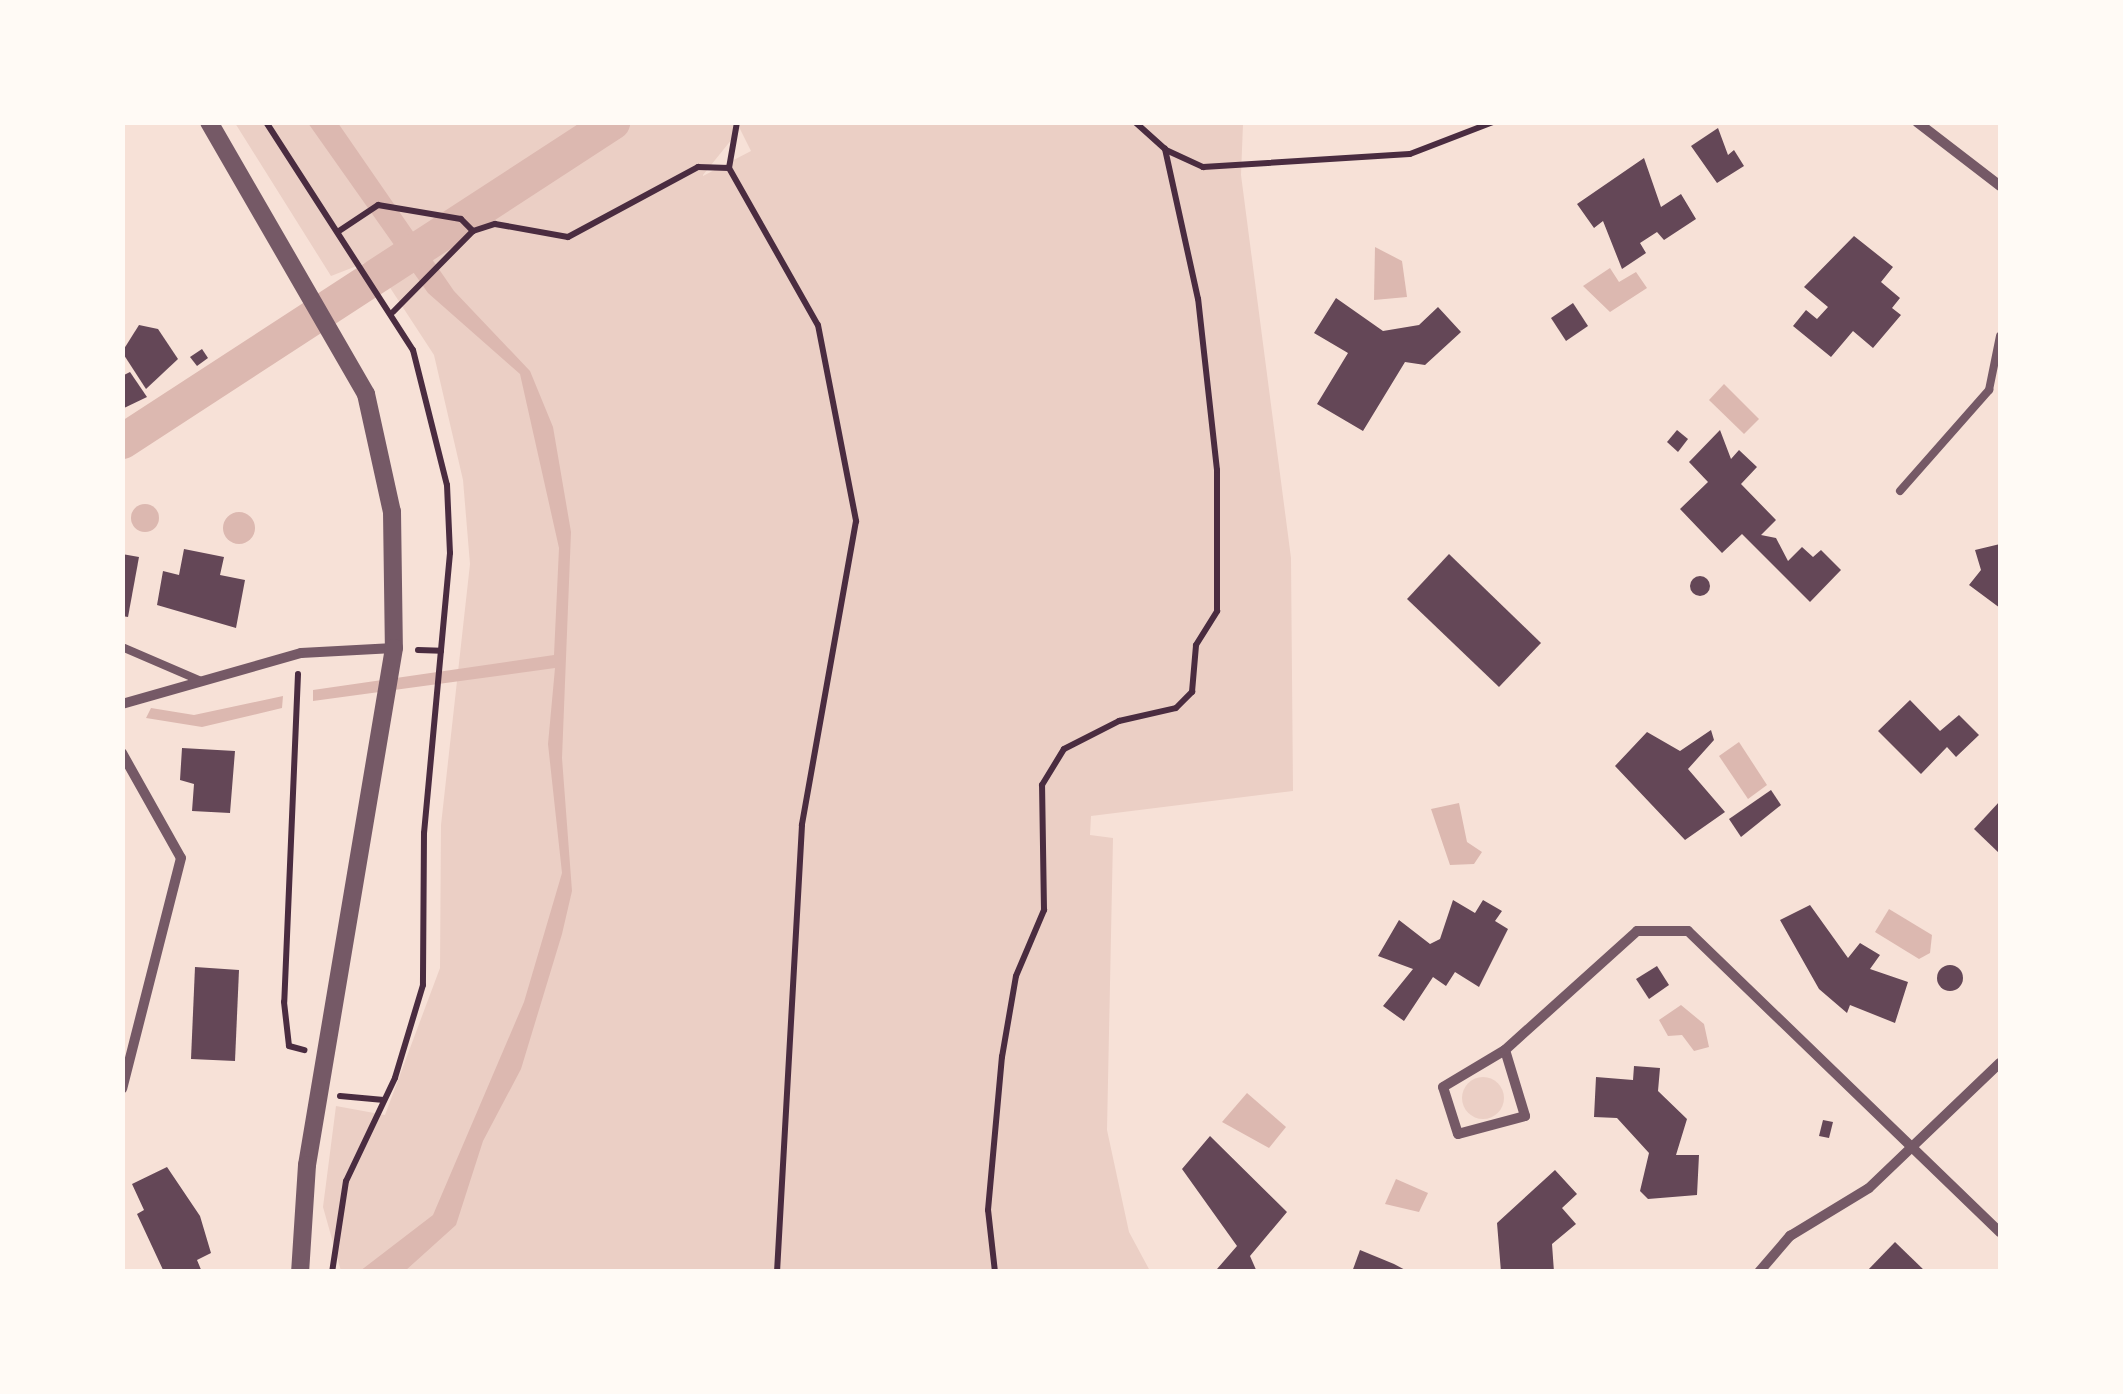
<!DOCTYPE html>
<style>
body{margin:0}
#map{position:relative;width:2123px;height:1394px;overflow:hidden;background:#f7e1d7;font-family:"Libre Baskerville",serif}
div>[style]{position:absolute}
[style*='--x']{left:calc(var(--x)*1px);top:calc(var(--y)*1px);width:calc(var(--w)*1px);rotate:calc(var(--a)*1deg)}
.green>*{inset:0;background:#ebcfc5}
.round{border-radius:50%}
.water>*{inset:0;background:#dcb8b0}
.canal>*{height:35px;margin:-17.5px;padding:0 17.5px;transform-origin:17.5px;border-radius:17.5px;background:#dcb8b0}
.building>*{inset:0;background:#644757}
.path>*{height:6px;margin:-3px;padding:0 3px;transform-origin:3px;border-radius:3px;background:#4a2c40}
.service>*{height:8px;margin:-4px;padding:0 4px;transform-origin:4px;border-radius:4px;background:#755966}
.minor>*{height:10px;margin:-5px;padding:0 5px;transform-origin:5px;border-radius:5px;background:#755966}
.tertiary>*{height:18px;margin:-9px;padding:0 9px;transform-origin:9px;border-radius:9px;background:#755966}
span{translate:-50% -50%;white-space:nowrap;text-align:center;line-height:1.15;-webkit-text-stroke:8px #fffaf5;paint-order:stroke}
.frame{position:absolute;inset:0;border:125px solid #fffaf5;pointer-events:none}
</style>
<div id="map">
<div class="green">
<div style="clip-path:polygon(evenodd,235px 123px,1243px 124px,1241px 175px,1291px 558px,1293px 791px,1091px 816px,1090px 835px,1113px 838px,1107px 1130px,1129px 1232px,1150px 1271px,341px 1271px,323px 1207px,336px 1106px,385px 1115px,440px 968px,441px 825px,470px 564px,463px 480px,434px 355px,372px 260px,331px 276px,235px 123px,740px 129px,751px 151px,703px 176px,703px 175px,740px 129px)"></div>
<div class="round" style="left:1462px;top:1077px;width:42px;height:42px"></div>
</div>
<div class="water">
<div style="clip-path:polygon(308px 123px,338px 123px,454px 291px,530px 371px,553px 427px,571px 532px,562px 758px,572px 891px,562px 934px,521px 1069px,483px 1141px,456px 1225px,405px 1271px,360px 1271px,433px 1215px,524px 1002px,562px 873px,548px 744px,555px 668px,313px 701px,313px 690px,554px 655px,559px 548px,520px 374px,428px 293px)"></div>
<div style="clip-path:polygon(1375px 247px,1402px 261px,1407px 297px,1374px 300px)"></div>
<div style="clip-path:polygon(1610px 268px,1619px 282px,1636px 272px,1647px 288px,1610px 312px,1583px 286px)"></div>
<div style="clip-path:polygon(1724px 384px,1759px 419px,1744px 434px,1709px 400px)"></div>
<div class="round" style="left:131px;top:504px;width:28px;height:28px"></div>
<div class="round" style="left:223px;top:512px;width:32px;height:32px"></div>
<div style="clip-path:polygon(283px 696px,282px 708px,202px 727px,146px 718px,151px 708px,194px 715px)"></div>
<div style="clip-path:polygon(1739px 742px,1767px 785px,1748px 799px,1719px 756px)"></div>
<div style="clip-path:polygon(1459px 803px,1467px 842px,1482px 852px,1474px 864px,1450px 865px,1431px 809px)"></div>
<div style="clip-path:polygon(1889px 909px,1932px 935px,1930px 953px,1919px 959px,1875px 932px)"></div>
<div style="clip-path:polygon(1681px 1005px,1704px 1024px,1709px 1047px,1694px 1051px,1682px 1035px,1668px 1036px,1659px 1020px)"></div>
<div style="clip-path:polygon(1247px 1093px,1286px 1127px,1269px 1148px,1222px 1122px)"></div>
<div style="clip-path:polygon(1396px 1179px,1428px 1193px,1419px 1212px,1385px 1204px)"></div>
</div>
<div class="canal">
<div style="--x:122;--y:441;--w:585;--a:-33.06"></div>
</div>
<div class="building">
<div style="clip-path:polygon(1718px 128px,1728px 155px,1734px 150px,1744px 166px,1717px 183px,1691px 146px)"></div>
<div style="clip-path:polygon(1644px 158px,1661px 207px,1681px 194px,1696px 219px,1664px 240px,1657px 232px,1640px 243px,1646px 253px,1622px 269px,1603px 221px,1594px 228px,1577px 204px)"></div>
<div style="clip-path:polygon(1854px 236px,1893px 267px,1881px 282px,1900px 298px,1892px 308px,1901px 315px,1873px 348px,1853px 331px,1831px 357px,1793px 326px,1806px 310px,1817px 319px,1828px 307px,1804px 287px)"></div>
<div style="clip-path:polygon(1336px 298px,1383px 331px,1419px 325px,1438px 307px,1461px 332px,1425px 365px,1405px 362px,1363px 431px,1317px 404px,1348px 353px,1314px 333px)"></div>
<div style="clip-path:polygon(1573px 303px,1588px 326px,1566px 341px,1551px 318px)"></div>
<div style="clip-path:polygon(139px 325px,158px 329px,178px 359px,146px 389px,122px 352px)"></div>
<div style="clip-path:polygon(202px 349px,208px 358px,197px 366px,190px 357px)"></div>
<div style="clip-path:polygon(130px 372px,147px 397px,122px 409px,122px 376px)"></div>
<div style="clip-path:polygon(1677px 430px,1688px 439px,1678px 452px,1667px 442px)"></div>
<div style="clip-path:polygon(1720px 430px,1731px 459px,1739px 450px,1757px 467px,1741px 484px,1776px 520px,1761px 535px,1776px 538px,1788px 561px,1802px 547px,1813px 557px,1821px 550px,1841px 570px,1810px 602px,1742px 534px,1722px 553px,1680px 509px,1708px 482px,1689px 462px)"></div>
<div style="clip-path:polygon(2000px 544px,2000px 608px,1969px 585px,1981px 570px,1975px 550px)"></div>
<div style="clip-path:polygon(184px 549px,224px 557px,220px 575px,245px 580px,236px 628px,157px 605px,163px 571px,179px 575px)"></div>
<div style="clip-path:polygon(122px 554px,139px 557px,128px 617px,122px 616px)"></div>
<div style="clip-path:polygon(1449px 554px,1541px 643px,1499px 687px,1407px 599px)"></div>
<div class="round" style="left:1690px;top:576px;width:20px;height:20px"></div>
<div style="clip-path:polygon(1910px 700px,1940px 731px,1959px 715px,1979px 735px,1956px 757px,1947px 747px,1921px 774px,1878px 731px)"></div>
<div style="clip-path:polygon(1711px 730px,1714px 740px,1688px 769px,1725px 812px,1685px 840px,1615px 766px,1647px 732px,1680px 751px)"></div>
<div style="clip-path:polygon(182px 748px,235px 751px,230px 813px,192px 811px,194px 784px,180px 780px)"></div>
<div style="clip-path:polygon(1771px 790px,1781px 805px,1741px 837px,1729px 819px)"></div>
<div style="clip-path:polygon(2000px 801px,2000px 854px,1974px 829px)"></div>
<div style="clip-path:polygon(1453px 900px,1475px 913px,1483px 900px,1502px 911px,1495px 921px,1508px 929px,1479px 987px,1455px 972px,1446px 986px,1433px 977px,1404px 1021px,1383px 1006px,1413px 969px,1378px 956px,1399px 920px,1430px 944px,1440px 939px)"></div>
<div style="clip-path:polygon(1810px 905px,1848px 958px,1860px 943px,1880px 955px,1870px 969px,1908px 982px,1895px 1023px,1850px 1005px,1847px 1013px,1819px 989px,1780px 920px)"></div>
<div class="round" style="left:1937px;top:965px;width:26px;height:26px"></div>
<div style="clip-path:polygon(1657px 966px,1669px 985px,1649px 999px,1636px 979px)"></div>
<div style="clip-path:polygon(195px 967px,239px 970px,235px 1061px,191px 1059px)"></div>
<div style="clip-path:polygon(1634px 1066px,1660px 1068px,1658px 1091px,1687px 1119px,1676px 1155px,1699px 1155px,1697px 1195px,1648px 1199px,1640px 1191px,1649px 1153px,1617px 1118px,1594px 1117px,1596px 1077px,1633px 1080px)"></div>
<div style="clip-path:polygon(1823px 1120px,1833px 1122px,1829px 1138px,1819px 1136px)"></div>
<div style="clip-path:polygon(1210px 1136px,1287px 1212px,1250px 1256px,1257px 1272px,1217px 1269px,1237px 1246px,1182px 1169px)"></div>
<div style="clip-path:polygon(167px 1167px,200px 1216px,211px 1253px,197px 1260px,202px 1272px,164px 1272px,137px 1214px,144px 1210px,132px 1184px)"></div>
<div style="clip-path:polygon(1555px 1170px,1577px 1194px,1562px 1208px,1576px 1224px,1552px 1244px,1554px 1272px,1501px 1272px,1497px 1223px)"></div>
<div style="clip-path:polygon(1895px 1242px,1926px 1272px,1866px 1272px)"></div>
<div style="clip-path:polygon(1360px 1250px,1394px 1264px,1409px 1272px,1352px 1272px)"></div>
</div>
<div class="path">
<div style="--x:266;--y:122;--w:271;--a:57.2"></div>
<div style="--x:413;--y:350;--w:139;--a:75.9"></div>
<div style="--x:447;--y:485;--w:68;--a:87.5"></div>
<div style="--x:450;--y:553;--w:281;--a:95.3"></div>
<div style="--x:424;--y:833;--w:152;--a:90.4"></div>
<div style="--x:423;--y:985;--w:97;--a:106.8"></div>
<div style="--x:395;--y:1078;--w:114;--a:115.4"></div>
<div style="--x:346;--y:1181;--w:92;--a:98.7"></div>
<div style="--x:1166;--y:150;--w:41;--a:24.7"></div>
<div style="--x:1203;--y:167;--w:207;--a:-3.6"></div>
<div style="--x:1410;--y:154;--w:89;--a:-21.1"></div>
<div style="--x:729;--y:168;--w:180;--a:60.5"></div>
<div style="--x:818;--y:325;--w:200;--a:79"></div>
<div style="--x:856;--y:521;--w:309;--a:100.1"></div>
<div style="--x:802;--y:825;--w:448;--a:93.2"></div>
<div style="--x:729;--y:168;--w:47;--a:-80.1"></div>
<div style="--x:339;--y:231;--w:47;--a:-33.7"></div>
<div style="--x:378;--y:205;--w:84;--a:9.6"></div>
<div style="--x:461;--y:219;--w:17;--a:45"></div>
<div style="--x:473;--y:231;--w:23;--a:-18"></div>
<div style="--x:495;--y:224;--w:74;--a:10.1"></div>
<div style="--x:568;--y:237;--w:148;--a:-28.3"></div>
<div style="--x:698;--y:167;--w:31;--a:2"></div>
<div style="--x:393;--y:312;--w:114;--a:-45.4"></div>
<div style="--x:418;--y:650;--w:23;--a:2"></div>
<div style="--x:298;--y:674;--w:328;--a:92.4"></div>
<div style="--x:284;--y:1002;--w:44;--a:83.5"></div>
<div style="--x:289;--y:1046;--w:16;--a:15"></div>
<div style="--x:340;--y:1096;--w:44;--a:5.2"></div>
<div style="--x:995;--y:1272;--w:62;--a:-96.4"></div>
<div style="--x:988;--y:1210;--w:154;--a:-84.8"></div>
<div style="--x:1002;--y:1057;--w:82;--a:-80.2"></div>
<div style="--x:1016;--y:976;--w:72;--a:-67"></div>
<div style="--x:1044;--y:910;--w:125;--a:-90.9"></div>
<div style="--x:1042;--y:785;--w:42;--a:-58.6"></div>
<div style="--x:1064;--y:749;--w:62;--a:-27"></div>
<div style="--x:1119;--y:721;--w:58;--a:-12.8"></div>
<div style="--x:1176;--y:708;--w:23;--a:-45"></div>
<div style="--x:1192;--y:692;--w:47;--a:-85.1"></div>
<div style="--x:1196;--y:645;--w:40;--a:-58"></div>
<div style="--x:1217;--y:611;--w:141;--a:-90"></div>
<div style="--x:1217;--y:470;--w:172;--a:-96.3"></div>
<div style="--x:1198;--y:299;--w:154;--a:-102.4"></div>
<div style="--x:1165;--y:149;--w:40;--a:-138"></div>
</div>
<div class="service">
<div style="--x:1900;--y:491;--w:135;--a:-48.6"></div>
<div style="--x:1989;--y:390;--w:55;--a:-78.5"></div>
<div style="--x:122;--y:647;--w:86;--a:23.3"></div>
</div>
<div class="minor">
<div style="--x:1917;--y:122;--w:105;--a:37.6"></div>
<div style="--x:122;--y:704;--w:186;--a:-15.9"></div>
<div style="--x:301;--y:653;--w:93;--a:-3.1"></div>
<div style="--x:122;--y:753;--w:120;--a:60.7"></div>
<div style="--x:181;--y:858;--w:238;--a:104.3"></div>
<div style="--x:1505;--y:1050;--w:69;--a:73.1"></div>
<div style="--x:1525;--y:1116;--w:69;--a:165"></div>
<div style="--x:1458;--y:1134;--w:49;--a:-107.7"></div>
<div style="--x:1443;--y:1087;--w:72;--a:-30.8"></div>
<div style="--x:1505;--y:1050;--w:178;--a:-42"></div>
<div style="--x:1637;--y:931;--w:51;--a:0"></div>
<div style="--x:1688;--y:931;--w:434;--a:44"></div>
<div style="--x:1759;--y:1272;--w:48;--a:-49.3"></div>
<div style="--x:1790;--y:1236;--w:92;--a:-31.3"></div>
<div style="--x:1869;--y:1188;--w:181;--a:-43.7"></div>
</div>
<div class="tertiary">
<div style="--x:209;--y:122;--w:314;--a:60"></div>
<div style="--x:366;--y:394;--w:121;--a:77.6"></div>
<div style="--x:392;--y:512;--w:136;--a:89.2"></div>
<div style="--x:394;--y:648;--w:524;--a:99.55"></div>
<div style="--x:307;--y:1165;--w:107;--a:93.7"></div>
</div>
<div class="frame"></div>
</div>
